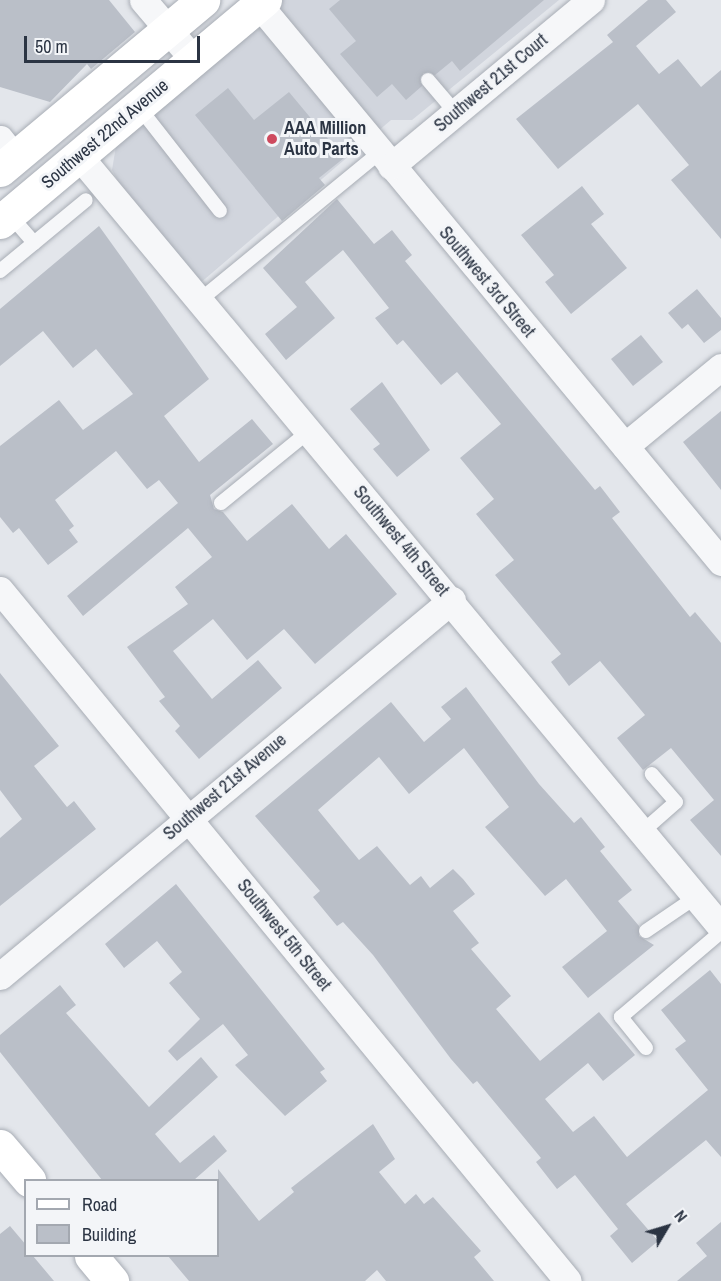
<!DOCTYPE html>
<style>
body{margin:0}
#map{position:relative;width:721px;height:1281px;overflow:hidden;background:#e3e6eb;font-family:"Archivo Narrow",sans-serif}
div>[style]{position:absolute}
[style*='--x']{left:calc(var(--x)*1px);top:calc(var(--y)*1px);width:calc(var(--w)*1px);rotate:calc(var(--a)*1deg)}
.built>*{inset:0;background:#d1d5dd}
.building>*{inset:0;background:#babfc8}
.roads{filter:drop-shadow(0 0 2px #a8adb5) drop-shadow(0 0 2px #a8adb5)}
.lane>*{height:14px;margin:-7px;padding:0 7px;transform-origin:7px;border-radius:7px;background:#f6f7f9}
.street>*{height:27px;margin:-13.5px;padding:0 13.5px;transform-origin:13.5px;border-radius:13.5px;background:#f6f7f9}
.secondary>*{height:33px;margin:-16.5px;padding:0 16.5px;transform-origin:16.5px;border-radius:16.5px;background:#fff}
.dots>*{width:16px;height:16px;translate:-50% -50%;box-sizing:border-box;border:3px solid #f3f5f8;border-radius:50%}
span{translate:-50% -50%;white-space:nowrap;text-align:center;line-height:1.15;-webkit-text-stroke:6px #f3f5f8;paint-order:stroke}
.street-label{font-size:18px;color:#2b3443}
.poi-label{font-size:18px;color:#2b3443;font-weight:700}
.left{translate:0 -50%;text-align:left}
.legend{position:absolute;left:24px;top:1179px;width:195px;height:78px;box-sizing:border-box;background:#f3f5f8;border:2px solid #a3a8b0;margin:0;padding:8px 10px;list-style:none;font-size:18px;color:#2b3443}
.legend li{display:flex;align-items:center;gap:12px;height:30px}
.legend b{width:30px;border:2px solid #a3a8b0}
.north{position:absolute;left:637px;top:1197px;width:60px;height:60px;-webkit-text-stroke:4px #f3f5f8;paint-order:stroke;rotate:52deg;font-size:16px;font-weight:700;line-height:24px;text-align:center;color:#2b3443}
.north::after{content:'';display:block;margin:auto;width:21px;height:27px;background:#2b3443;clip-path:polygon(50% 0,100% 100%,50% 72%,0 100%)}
.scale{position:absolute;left:24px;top:36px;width:176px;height:27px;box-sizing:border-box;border:3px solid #2b3443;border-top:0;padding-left:8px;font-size:18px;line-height:21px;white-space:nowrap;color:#2b3443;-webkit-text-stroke:4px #f3f5f8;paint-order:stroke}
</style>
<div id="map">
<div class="built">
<div style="clip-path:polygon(283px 0,559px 0,412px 120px,391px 120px,199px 284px,128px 200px,112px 170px,117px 140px)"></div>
</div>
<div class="building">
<div style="clip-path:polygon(0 0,109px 0,135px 32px,91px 69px,87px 64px,50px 102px,0 87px)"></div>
<div style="clip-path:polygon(340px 0,544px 0,460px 71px,452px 61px,435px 75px,423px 73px,422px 86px,406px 100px,392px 84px,377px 97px,340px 54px,356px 41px,329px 9px)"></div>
<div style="clip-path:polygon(648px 0,666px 0,676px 12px,636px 46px,659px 74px,678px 59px,701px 87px,721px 70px,721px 239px,671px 180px,689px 165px,638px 104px,558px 169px,516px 119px,613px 42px,607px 35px)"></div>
<div style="clip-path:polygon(228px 88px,254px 120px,289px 92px,344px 158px,319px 178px,325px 185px,282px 221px,195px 115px)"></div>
<div style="clip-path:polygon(582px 186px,604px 214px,591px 224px,627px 268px,571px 314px,545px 282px,554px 275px,521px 235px)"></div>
<div style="clip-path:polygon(337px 199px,374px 244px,392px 230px,412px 255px,405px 261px,595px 490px,600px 486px,620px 512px,612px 518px,690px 617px,695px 612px,721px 643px,721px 856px,690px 820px,714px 800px,671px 748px,643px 770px,617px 738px,645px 715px,600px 661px,569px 686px,551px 662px,561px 654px,495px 575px,514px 560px,476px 514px,494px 499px,460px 458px,501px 424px,457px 372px,441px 385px,403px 340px,397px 345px,375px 318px,389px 308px,343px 250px,305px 282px,335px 318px,286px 360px,265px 334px,297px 307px,263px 268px)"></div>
<div style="clip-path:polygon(99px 226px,209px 379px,164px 416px,199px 462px,252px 419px,273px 444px,210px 495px,214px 509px,223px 512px,247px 541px,292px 504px,329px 549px,346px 534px,397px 594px,315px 664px,284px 629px,247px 660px,213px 619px,173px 651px,212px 699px,258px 660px,282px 688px,199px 759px,175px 731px,180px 726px,159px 701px,165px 697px,127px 647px,188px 604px,175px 587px,212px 557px,188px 528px,83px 616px,67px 596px,178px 503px,159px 480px,147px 489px,116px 451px,55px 500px,74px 526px,69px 530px,78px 542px,48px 565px,19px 528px,13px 533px,0 517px,0 446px,59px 400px,83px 430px,133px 394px,96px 349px,73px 368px,43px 331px,0 366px,0 309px)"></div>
<div style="clip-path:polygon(697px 289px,721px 318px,721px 330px,704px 343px,688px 324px,682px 329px,668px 313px)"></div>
<div style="clip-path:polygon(641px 335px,663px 362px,633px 386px,611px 359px)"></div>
<div style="clip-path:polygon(382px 382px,430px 450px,397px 477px,373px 449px,380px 444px,350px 409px)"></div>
<div style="clip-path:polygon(721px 411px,721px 490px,683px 442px)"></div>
<div style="clip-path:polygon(0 673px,59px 746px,34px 766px,67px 807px,74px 801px,96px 829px,0 906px,0 838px,22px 819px,0 790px)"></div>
<div style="clip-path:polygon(466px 687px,539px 784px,574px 823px,581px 817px,605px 847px,600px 851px,632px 890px,618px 901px,639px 926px,639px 936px,654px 945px,588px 998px,562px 967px,607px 931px,566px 879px,545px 896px,485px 827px,509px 807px,464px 748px,409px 794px,379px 757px,318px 810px,359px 860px,377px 846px,410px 885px,421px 876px,430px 888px,453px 869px,463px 879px,475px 894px,453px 911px,479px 943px,471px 949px,511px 996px,496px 1009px,540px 1061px,599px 1012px,635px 1055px,603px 1081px,588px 1063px,545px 1099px,573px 1132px,594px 1116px,627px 1157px,708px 1090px,675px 1049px,686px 1041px,661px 1010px,710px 970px,721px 984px,721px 1157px,706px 1140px,626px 1204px,658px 1241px,632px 1263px,610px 1236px,618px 1229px,575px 1175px,557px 1189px,536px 1162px,541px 1158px,477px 1081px,473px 1084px,451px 1059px,373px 955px,343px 922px,337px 926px,313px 897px,320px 891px,255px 816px,391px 702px,424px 742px,451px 719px,441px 707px)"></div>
<div style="clip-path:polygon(176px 884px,325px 1069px,320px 1072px,327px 1081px,285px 1116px,235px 1065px,248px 1055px,223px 1024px,177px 1061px,168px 1051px,200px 1019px,169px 983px,182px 972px,157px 941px,124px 968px,105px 944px)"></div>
<div style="clip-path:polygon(60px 985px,76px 1005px,66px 1013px,149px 1107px,201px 1057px,218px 1077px,155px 1134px,180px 1163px,214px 1135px,227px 1151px,194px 1180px,102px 1180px,0 1052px,0 1035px)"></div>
<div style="clip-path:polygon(373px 1124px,395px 1159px,379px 1172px,405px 1204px,416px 1194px,424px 1204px,433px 1197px,481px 1251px,474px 1257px,494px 1281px,386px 1281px,377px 1270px,365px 1281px,189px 1281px,168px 1256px,218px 1256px,218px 1169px,259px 1221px,294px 1192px,291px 1188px)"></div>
<div style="clip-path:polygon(721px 1222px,721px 1281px,677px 1281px,707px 1256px,696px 1243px)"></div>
<div style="clip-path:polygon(10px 1226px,26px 1245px,26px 1256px,33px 1256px,54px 1281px,0 1281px,0 1234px)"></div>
</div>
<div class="roads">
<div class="lane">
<div style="--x:428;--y:80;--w:43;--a:49.7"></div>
<div style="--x:138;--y:106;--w:133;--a:52"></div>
<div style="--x:9;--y:214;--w:38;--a:49"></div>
<div style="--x:34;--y:243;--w:67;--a:-39.6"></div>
<div style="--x:0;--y:271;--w:44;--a:-39.5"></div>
<div style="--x:200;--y:300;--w:233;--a:-39.4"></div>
<div style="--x:221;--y:503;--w:112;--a:-39.2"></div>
<div style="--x:642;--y:832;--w:45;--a:-41.4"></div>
<div style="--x:676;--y:802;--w:37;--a:-131"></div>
<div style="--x:646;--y:931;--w:60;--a:-34.2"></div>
<div style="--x:646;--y:1048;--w:40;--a:-129"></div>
<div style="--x:621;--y:1017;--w:131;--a:-40.4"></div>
</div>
<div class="street">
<div style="--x:143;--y:0;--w:79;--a:49.6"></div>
<div style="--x:255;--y:0;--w:730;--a:50.34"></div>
<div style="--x:0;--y:139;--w:24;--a:52"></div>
<div style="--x:79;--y:156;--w:1003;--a:50.22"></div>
<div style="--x:391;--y:166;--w:260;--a:-39.7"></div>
<div style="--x:625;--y:446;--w:124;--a:-39.5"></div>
<div style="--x:0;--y:590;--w:894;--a:50.58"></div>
<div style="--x:0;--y:976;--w:588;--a:-39.76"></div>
</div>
<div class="secondary">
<div style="--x:0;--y:170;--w:265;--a:-39.9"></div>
<div style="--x:0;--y:222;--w:346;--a:-40"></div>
<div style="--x:0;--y:1146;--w:45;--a:49.5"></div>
<div style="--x:91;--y:1256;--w:33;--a:50"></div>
</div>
</div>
<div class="dots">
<div style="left:272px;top:139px;background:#ce4a5e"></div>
</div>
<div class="street-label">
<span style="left:491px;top:83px;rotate:-40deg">Southwest 21st Court</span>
<span style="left:105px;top:134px;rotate:-40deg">Southwest 22nd Avenue</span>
<span style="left:487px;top:282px;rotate:50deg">Southwest 3rd Street</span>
<span style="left:401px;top:541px;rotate:50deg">Southwest 4th Street</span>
<span style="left:225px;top:787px;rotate:-40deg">Southwest 21st Avenue</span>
<span style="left:284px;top:935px;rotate:51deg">Southwest 5th Street</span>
</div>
<div class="poi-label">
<span class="left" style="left:284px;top:139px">AAA Million<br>Auto Parts</span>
</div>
<ul class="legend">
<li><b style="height:8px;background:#fff"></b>Road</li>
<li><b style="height:16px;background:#babfc8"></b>Building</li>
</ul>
<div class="north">N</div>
<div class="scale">50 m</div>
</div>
